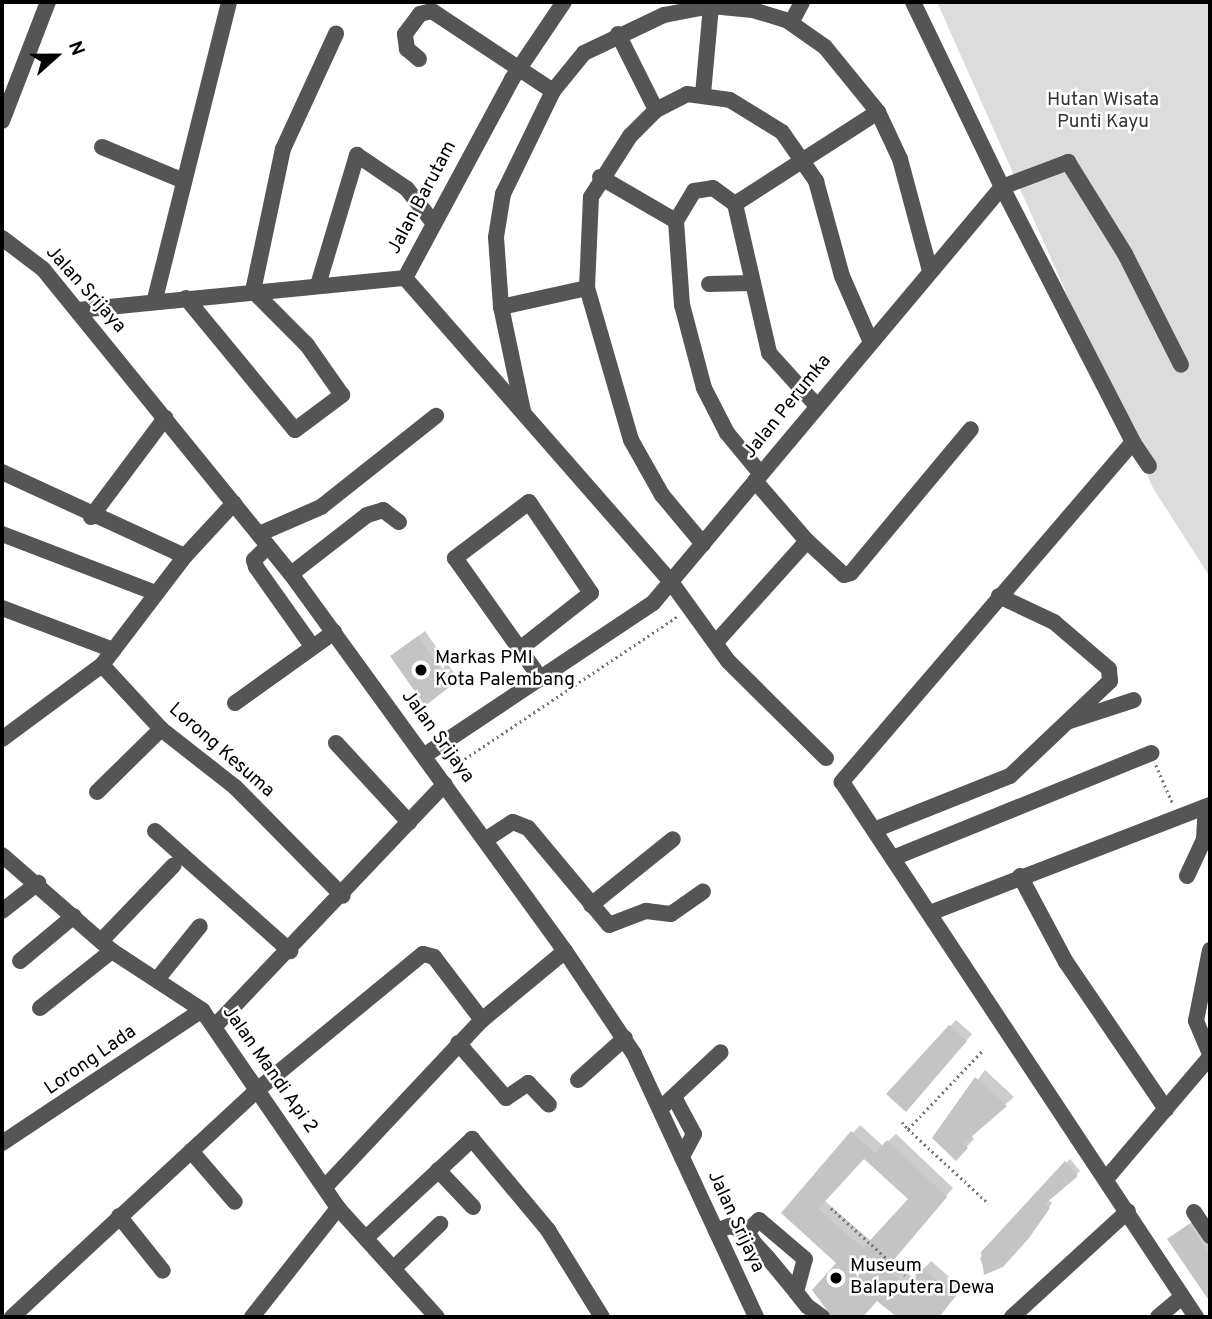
<!DOCTYPE html>
<style>
body{margin:0}
#map{position:relative;width:1212px;height:1319px;overflow:hidden;background:#fff;font-family:Overpass,sans-serif}
div>[style]{position:absolute}
[style*='--x']{left:calc(var(--x)*1px);top:calc(var(--y)*1px);width:calc(var(--w)*1px);rotate:calc(var(--a)*1deg)}
.green>*{inset:0;background:#dcdcdc}
.shadow>*{inset:0;background:#0003}
.building>*{inset:0;background:#c4c4c4}
.path>*{height:2.5px;margin-top:-1.25px;transform-origin:0;background:repeating-linear-gradient(90deg,#777 0 2px,transparent 0 5.5px)}
.minor>*{height:16px;margin:-8px;padding:0 8px;transform-origin:8px;border-radius:8px;background:#555}
.dots>*{width:19px;height:19px;translate:-50% -50%;box-sizing:border-box;border:4px solid #fff;border-radius:50%}
span{translate:-50% -50%;white-space:nowrap;text-align:center;line-height:1.15;-webkit-text-stroke:5px #fff;paint-order:stroke}
.park-label{font-size:19px;color:#333}
.street-label{font-size:19px;color:#000}
.poi-label{font-size:19px;color:#000}
.left{translate:0 -50%;text-align:left}
.frame{position:absolute;inset:0;border:4px solid #000;pointer-events:none}
.north{position:absolute;left:21px;top:21px;width:70px;height:70px;-webkit-text-stroke:5px #fff;paint-order:stroke;rotate:69deg;font-size:19px;font-weight:700;line-height:28px;text-align:center;color:#000}
.north::after{content:'';display:block;margin:auto;width:24px;height:32px;background:#000;clip-path:polygon(50% 0,100% 100%,50% 72%,0 100%)}
</style>
<div id="map">
<div class="green">
<div style="clip-path:polygon(937px 2px,1210px 2px,1210px 577px,1153px 488px)"></div>
</div>
<div class="shadow">
<div style="clip-path:polygon(425px 631px,457px 677px,425px 704px,398px 651px)"></div>
<div style="clip-path:polygon(956px 1020px,972px 1034px,912px 1104px,888px 1094px)"></div>
<div style="clip-path:polygon(985px 1070px,1014px 1097px,971px 1135px,974px 1139px,956px 1158px,934px 1138px)"></div>
<div style="clip-path:polygon(evenodd,860px 1125px,883px 1146px,896px 1134px,953px 1188px,893px 1260px,914px 1279px,931px 1261px,962px 1288px,938px 1317px,900px 1317px,878px 1299px,861px 1317px,833px 1317px,814px 1290px,838px 1262px,783px 1213px,860px 1125px,864px 1157px,911px 1199px,872px 1242px,824px 1200px,864px 1157px)"></div>
<div style="clip-path:polygon(1070px 1159px,1080px 1171px,1048px 1200px,1052px 1203px,1032px 1233px,985px 1273px,980px 1258px)"></div>
<div style="clip-path:polygon(1196px 1219px,1210px 1241px,1210px 1298px,1170px 1239px)"></div>
</div>
<div class="building">
<div style="clip-path:polygon(418px 636px,452px 685px,425px 706px,390px 656px)"></div>
<div style="clip-path:polygon(949px 1025px,967px 1041px,906px 1112px,886px 1094px)"></div>
<div style="clip-path:polygon(975px 1077px,1007px 1106px,963px 1144px,968px 1148px,956px 1161px,932px 1138px)"></div>
<div style="clip-path:polygon(evenodd,851px 1131px,875px 1153px,887px 1140px,947px 1197px,887px 1268px,906px 1286px,922px 1267px,956px 1296px,939px 1317px,897px 1317px,877px 1301px,863px 1317px,832px 1317px,812px 1290px,836px 1263px,781px 1213px,851px 1131px,864px 1159px,908px 1199px,863px 1248px,818px 1209px,864px 1159px)"></div>
<div style="clip-path:polygon(1065px 1161px,1078px 1176px,1045px 1204px,1050px 1208px,1029px 1238px,1003px 1267px,984px 1275px,981px 1252px)"></div>
<div style="clip-path:polygon(1189px 1224px,1210px 1255px,1210px 1302px,1167px 1239px)"></div>
</div>
<div class="path">
<div style="--x:1156;--y:765;--w:43;--a:66.4"></div>
<div style="--x:451;--y:768;--w:273;--a:-33.8"></div>
<div style="--x:902;--y:1122;--w:9;--a:49"></div>
<div style="--x:908;--y:1129;--w:110;--a:-46.5"></div>
<div style="--x:908;--y:1129;--w:110;--a:42.8"></div>
<div style="--x:831;--y:1208;--w:100;--a:42.2"></div>
</div>
<div class="minor">
<div style="--x:791;--y:23;--w:24;--a:-62"></div>
<div style="--x:618;--y:34;--w:85;--a:63.4"></div>
<div style="--x:419;--y:59;--w:16;--a:-140"></div>
<div style="--x:407;--y:49;--w:15;--a:-98"></div>
<div style="--x:405;--y:34;--w:25;--a:-53"></div>
<div style="--x:420;--y:14;--w:12;--a:-14"></div>
<div style="--x:432;--y:11;--w:145;--a:33.5"></div>
<div style="--x:703;--y:94;--w:88;--a:-84.8"></div>
<div style="--x:2;--y:121;--w:128;--a:-68.9"></div>
<div style="--x:102;--y:147;--w:89;--a:22.5"></div>
<div style="--x:600;--y:177;--w:88;--a:30.1"></div>
<div style="--x:735;--y:204;--w:170;--a:-32.8"></div>
<div style="--x:2;--y:238;--w:51;--a:37.1"></div>
<div style="--x:43;--y:269;--w:393;--a:50.9"></div>
<div style="--x:291;--y:574;--w:466;--a:54"></div>
<div style="--x:565;--y:951;--w:124;--a:56.2"></div>
<div style="--x:634;--y:1054;--w:290;--a:65.1"></div>
<div style="--x:405;--y:278;--w:404;--a:48.8"></div>
<div style="--x:671;--y:582;--w:97;--a:54.2"></div>
<div style="--x:728;--y:661;--w:138;--a:44.7"></div>
<div style="--x:709;--y:284;--w:42;--a:-1.4"></div>
<div style="--x:318;--y:285;--w:136;--a:-73.3"></div>
<div style="--x:357;--y:155;--w:60;--a:34.2"></div>
<div style="--x:407;--y:189;--w:39;--a:52"></div>
<div style="--x:186;--y:298;--w:171;--a:50.5"></div>
<div style="--x:295;--y:430;--w:59;--a:-36.7"></div>
<div style="--x:342;--y:395;--w:61;--a:-125"></div>
<div style="--x:307;--y:345;--w:76;--a:-135"></div>
<div style="--x:253;--y:291;--w:145;--a:-78.1"></div>
<div style="--x:283;--y:149;--w:127;--a:-65.3"></div>
<div style="--x:155;--y:299;--w:306;--a:-76"></div>
<div style="--x:501;--y:307;--w:88;--a:-12.5"></div>
<div style="--x:78;--y:310;--w:329;--a:-5.6"></div>
<div style="--x:405;--y:278;--w:226;--a:-61.7"></div>
<div style="--x:512;--y:79;--w:93;--a:-56"></div>
<div style="--x:523;--y:411;--w:106;--a:-101.9"></div>
<div style="--x:501;--y:307;--w:70;--a:-94.1"></div>
<div style="--x:496;--y:237;--w:44;--a:-80.8"></div>
<div style="--x:503;--y:194;--w:114;--a:-64.1"></div>
<div style="--x:553;--y:91;--w:49;--a:-50.8"></div>
<div style="--x:584;--y:53;--w:89;--a:-25.4"></div>
<div style="--x:664;--y:15;--w:48;--a:-10.8"></div>
<div style="--x:711;--y:6;--w:42;--a:5.4"></div>
<div style="--x:753;--y:10;--w:37;--a:17"></div>
<div style="--x:788;--y:21;--w:45;--a:35.1"></div>
<div style="--x:825;--y:47;--w:84;--a:50.8"></div>
<div style="--x:878;--y:112;--w:52;--a:64.9"></div>
<div style="--x:900;--y:159;--w:112;--a:75"></div>
<div style="--x:1133;--y:442;--w:287;--a:-117.2"></div>
<div style="--x:1002;--y:187;--w:71;--a:-20.7"></div>
<div style="--x:1068;--y:162;--w:108;--a:58.2"></div>
<div style="--x:1125;--y:254;--w:124;--a:63.2"></div>
<div style="--x:1149;--y:466;--w:29;--a:-124"></div>
<div style="--x:1133;--y:442;--w:448;--a:130.6"></div>
<div style="--x:842;--y:782;--w:642;--a:56.51"></div>
<div style="--x:2;--y:472;--w:201;--a:24.7"></div>
<div style="--x:185;--y:556;--w:137;--a:127.3"></div>
<div style="--x:102;--y:665;--w:124;--a:143.5"></div>
<div style="--x:760;--y:473;--w:52;--a:-129.5"></div>
<div style="--x:727;--y:433;--w:51;--a:-117.1"></div>
<div style="--x:704;--y:388;--w:86;--a:-104.8"></div>
<div style="--x:682;--y:305;--w:84;--a:-94.1"></div>
<div style="--x:676;--y:221;--w:35;--a:-59"></div>
<div style="--x:694;--y:191;--w:19;--a:-9"></div>
<div style="--x:713;--y:188;--w:27;--a:36"></div>
<div style="--x:735;--y:204;--w:153;--a:77.1"></div>
<div style="--x:769;--y:353;--w:70;--a:47.9"></div>
<div style="--x:755;--y:481;--w:79;--a:49.1"></div>
<div style="--x:807;--y:541;--w:50;--a:42.6"></div>
<div style="--x:844;--y:575;--w:7;--a:-16"></div>
<div style="--x:851;--y:573;--w:187;--a:-50.2"></div>
<div style="--x:91;--y:517;--w:124;--a:-53.2"></div>
<div style="--x:2;--y:534;--w:165;--a:21"></div>
<div style="--x:259;--y:534;--w:68;--a:-23.5"></div>
<div style="--x:321;--y:507;--w:147;--a:-38.4"></div>
<div style="--x:703;--y:544;--w:64;--a:-129.9"></div>
<div style="--x:662;--y:495;--w:63;--a:-119.4"></div>
<div style="--x:631;--y:440;--w:158;--a:-106.1"></div>
<div style="--x:587;--y:288;--w:91;--a:-87.5"></div>
<div style="--x:591;--y:197;--w:72;--a:-57.4"></div>
<div style="--x:630;--y:136;--w:37;--a:-45"></div>
<div style="--x:656;--y:110;--w:35;--a:-27"></div>
<div style="--x:687;--y:94;--w:43;--a:7.9"></div>
<div style="--x:730;--y:100;--w:61;--a:31.6"></div>
<div style="--x:782;--y:132;--w:60;--a:55.2"></div>
<div style="--x:816;--y:181;--w:98;--a:74.7"></div>
<div style="--x:842;--y:276;--w:70;--a:66.4"></div>
<div style="--x:268;--y:546;--w:20;--a:135"></div>
<div style="--x:254;--y:560;--w:7;--a:74"></div>
<div style="--x:256;--y:567;--w:97;--a:54.7"></div>
<div style="--x:185;--y:556;--w:72;--a:-47.2"></div>
<div style="--x:291;--y:574;--w:96;--a:-37.8"></div>
<div style="--x:367;--y:515;--w:17;--a:-17"></div>
<div style="--x:383;--y:510;--w:20;--a:37"></div>
<div style="--x:2;--y:608;--w:119;--a:20.7"></div>
<div style="--x:718;--y:640;--w:133;--a:-48"></div>
<div style="--x:521;--y:648;--w:89;--a:-38.2"></div>
<div style="--x:591;--y:593;--w:110;--a:-124.3"></div>
<div style="--x:529;--y:502;--w:93;--a:142.9"></div>
<div style="--x:455;--y:558;--w:148;--a:54.6"></div>
<div style="--x:102;--y:665;--w:87;--a:47.3"></div>
<div style="--x:161;--y:729;--w:94;--a:38.1"></div>
<div style="--x:235;--y:787;--w:153;--a:45.3"></div>
<div style="--x:235;--y:703;--w:122;--a:-35.6"></div>
<div style="--x:1070;--y:721;--w:67;--a:-18.2"></div>
<div style="--x:336;--y:743;--w:108;--a:47.3"></div>
<div style="--x:425;--y:755;--w:274;--a:-33.7"></div>
<div style="--x:653;--y:603;--w:543;--a:-50.01"></div>
<div style="--x:1002;--y:187;--w:205;--a:-115.7"></div>
<div style="--x:97;--y:792;--w:90;--a:-44.5"></div>
<div style="--x:874;--y:830;--w:146;--a:-21.7"></div>
<div style="--x:1010;--y:776;--w:138;--a:-43.5"></div>
<div style="--x:1110;--y:681;--w:12;--a:-95"></div>
<div style="--x:1109;--y:669;--w:72;--a:-139.5"></div>
<div style="--x:1054;--y:622;--w:61;--a:-154.7"></div>
<div style="--x:155;--y:831;--w:181;--a:41.6"></div>
<div style="--x:485;--y:840;--w:33;--a:-33"></div>
<div style="--x:513;--y:822;--w:16;--a:22"></div>
<div style="--x:528;--y:828;--w:126;--a:50.1"></div>
<div style="--x:609;--y:925;--w:40;--a:-21"></div>
<div style="--x:646;--y:911;--w:25;--a:7"></div>
<div style="--x:671;--y:914;--w:39;--a:-35"></div>
<div style="--x:2;--y:855;--w:146;--a:41.1"></div>
<div style="--x:112;--y:951;--w:108;--a:33.2"></div>
<div style="--x:202;--y:1010;--w:240;--a:55.5"></div>
<div style="--x:338;--y:1208;--w:147;--a:47.8"></div>
<div style="--x:893;--y:858;--w:279;--a:-22.1"></div>
<div style="--x:1020;--y:876;--w:98;--a:61.9"></div>
<div style="--x:1066;--y:962;--w:178;--a:55.8"></div>
<div style="--x:1187;--y:876;--w:40;--a:-65"></div>
<div style="--x:1204;--y:840;--w:33;--a:-87"></div>
<div style="--x:591;--y:905;--w:105;--a:-38.8"></div>
<div style="--x:2;--y:911;--w:46;--a:-37.9"></div>
<div style="--x:930;--y:913;--w:300;--a:-21.1"></div>
<div style="--x:101;--y:941;--w:105;--a:-46.2"></div>
<div style="--x:1210;--y:950;--w:72;--a:101.2"></div>
<div style="--x:1196;--y:1021;--w:36;--a:67"></div>
<div style="--x:20;--y:961;--w:70;--a:-39.8"></div>
<div style="--x:159;--y:977;--w:65;--a:-51.2"></div>
<div style="--x:40;--y:1008;--w:92;--a:-38.4"></div>
<div style="--x:216;--y:1025;--w:332;--a:-46.5"></div>
<div style="--x:458;--y:1043;--w:73;--a:48.9"></div>
<div style="--x:506;--y:1098;--w:27;--a:-34"></div>
<div style="--x:528;--y:1083;--w:30;--a:46"></div>
<div style="--x:578;--y:1080;--w:63;--a:-41.8"></div>
<div style="--x:674;--y:1097;--w:42;--a:61.6"></div>
<div style="--x:694;--y:1134;--w:26;--a:118"></div>
<div style="--x:660;--y:1109;--w:83;--a:-43.1"></div>
<div style="--x:2;--y:1143;--w:240;--a:-33.6"></div>
<div style="--x:191;--y:1151;--w:67;--a:49.2"></div>
<div style="--x:438;--y:1170;--w:51;--a:46.6"></div>
<div style="--x:1106;--y:1179;--w:160;--a:-49.6"></div>
<div style="--x:325;--y:1187;--w:229;--a:-46.8"></div>
<div style="--x:482;--y:1020;--w:108;--a:-39.7"></div>
<div style="--x:1194;--y:1212;--w:29;--a:56"></div>
<div style="--x:119;--y:1216;--w:70;--a:51.3"></div>
<div style="--x:716;--y:1231;--w:15;--a:-20"></div>
<div style="--x:730;--y:1226;--w:18;--a:19"></div>
<div style="--x:367;--y:1237;--w:144;--a:-43"></div>
<div style="--x:472;--y:1139;--w:119;--a:50.1"></div>
<div style="--x:548;--y:1230;--w:102;--a:58.2"></div>
<div style="--x:394;--y:1268;--w:64;--a:-43.7"></div>
<div style="--x:796;--y:1292;--w:34;--a:-75"></div>
<div style="--x:805;--y:1259;--w:60;--a:-139.7"></div>
<div style="--x:759;--y:1220;--w:17;--a:135"></div>
<div style="--x:747;--y:1232;--w:14;--a:56"></div>
<div style="--x:755;--y:1244;--w:19;--a:47"></div>
<div style="--x:768;--y:1258;--w:44;--a:50.5"></div>
<div style="--x:796;--y:1292;--w:18;--a:52"></div>
<div style="--x:807;--y:1306;--w:19;--a:36"></div>
<div style="--x:12;--y:1317;--w:333;--a:-42.8"></div>
<div style="--x:256;--y:1091;--w:216;--a:-39.4"></div>
<div style="--x:423;--y:954;--w:11;--a:15"></div>
<div style="--x:434;--y:957;--w:79;--a:52.7"></div>
<div style="--x:252;--y:1317;--w:139;--a:-51.7"></div>
<div style="--x:1012;--y:1317;--w:157;--a:-42.4"></div>
<div style="--x:1158;--y:1317;--w:31;--a:-40"></div>
</div>
<div class="dots">
<div style="left:421px;top:670px;background:#000"></div>
<div style="left:836px;top:1278px;background:#000"></div>
</div>
<div class="park-label">
<span style="left:1103px;top:112px">Hutan Wisata<br>Punti Kayu</span>
</div>
<div class="street-label">
<span style="left:423px;top:198px;rotate:-62deg">Jalan Barutam</span>
<span style="left:85px;top:290px;rotate:48deg">Jalan Srijaya</span>
<span style="left:788px;top:407px;rotate:-51deg">Jalan Perumka</span>
<span style="left:437px;top:737px;rotate:54deg">Jalan Srijaya</span>
<span style="left:221px;top:751px;rotate:41deg">Lorong Kesuma</span>
<span style="left:91px;top:1061px;rotate:-35deg">Lorong Lada</span>
<span style="left:269px;top:1070px;rotate:55deg">Jalan Mandi Api 2</span>
<span style="left:735px;top:1222px;rotate:65deg">Jalan Srijaya</span>
</div>
<div class="poi-label">
<span class="left" style="left:435px;top:670px">Markas PMI<br>Kota Palembang</span>
<span class="left" style="left:850px;top:1278px">Museum<br>Balaputera Dewa</span>
</div>
<div class="frame"></div>
<div class="north">N</div>
</div>
